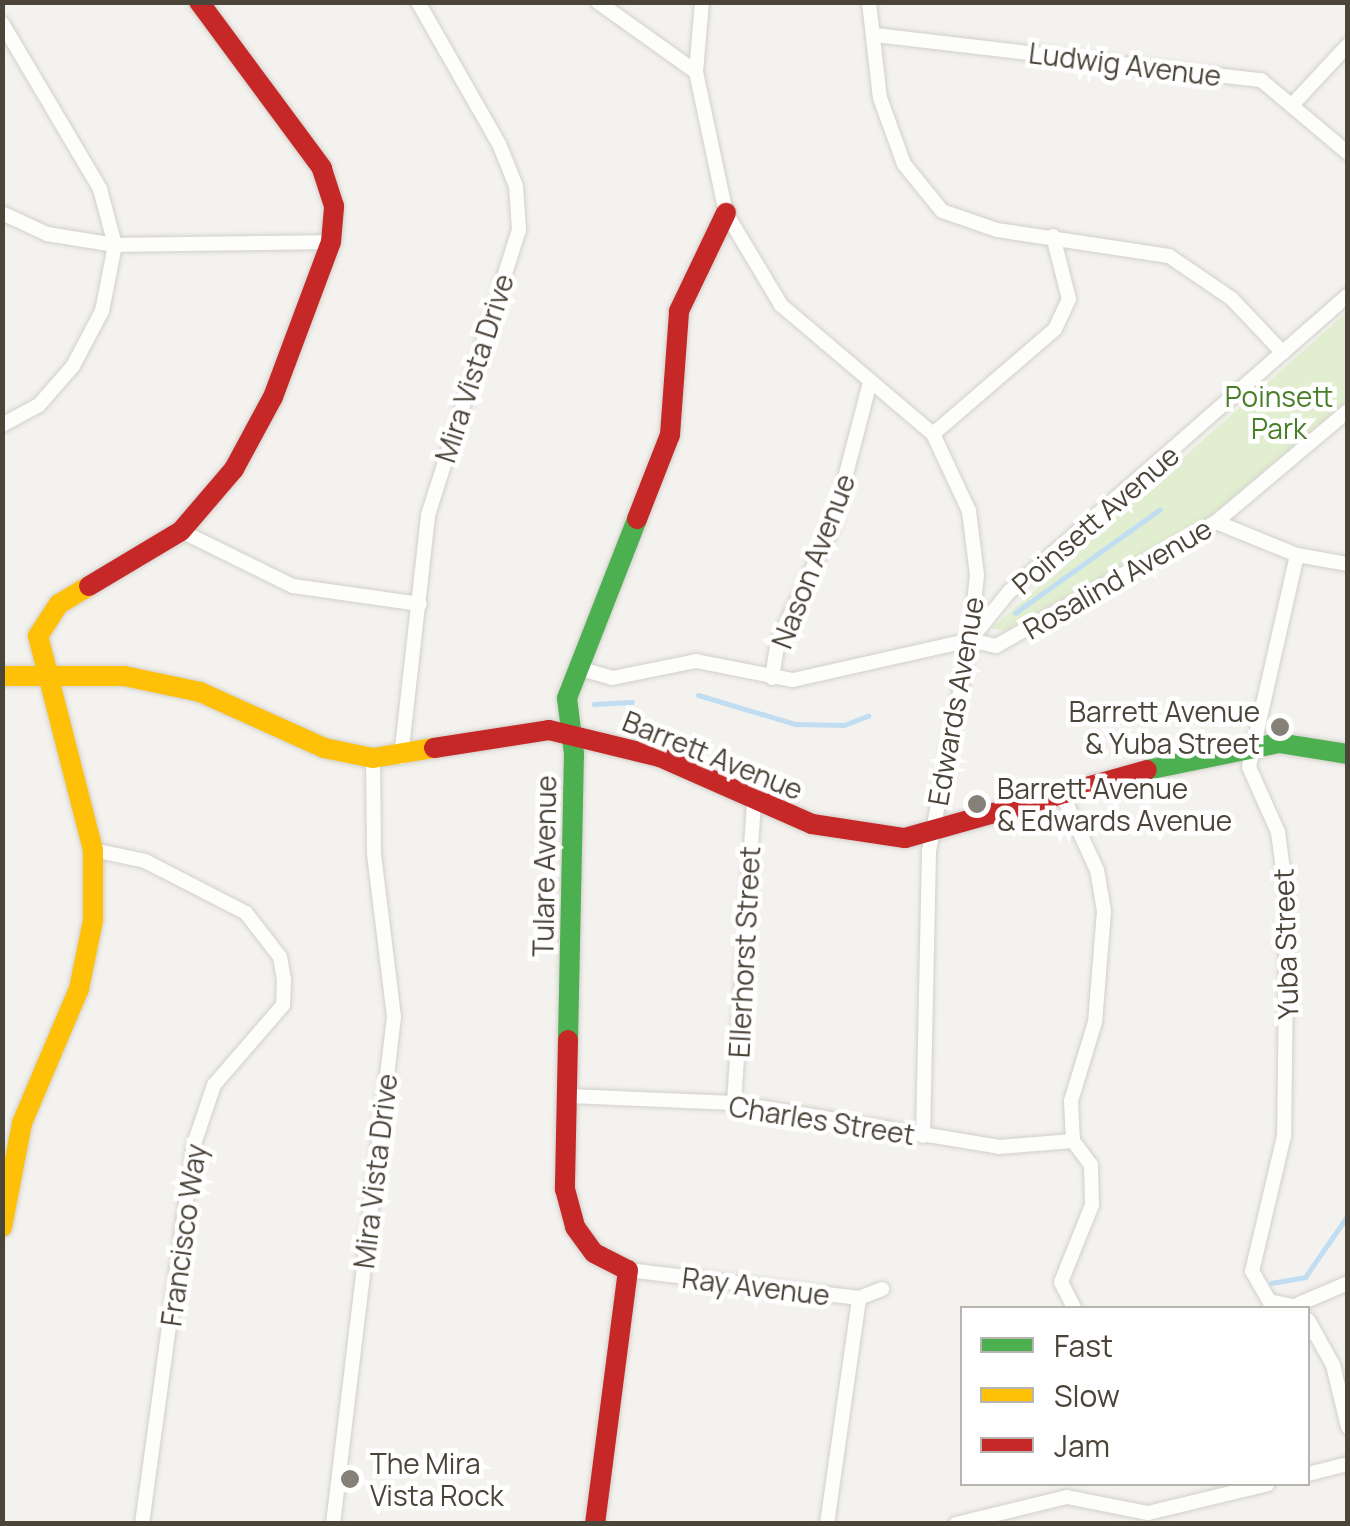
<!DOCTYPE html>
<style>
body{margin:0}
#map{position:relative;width:1350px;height:1526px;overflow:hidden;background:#f4f2ee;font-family:Manrope,sans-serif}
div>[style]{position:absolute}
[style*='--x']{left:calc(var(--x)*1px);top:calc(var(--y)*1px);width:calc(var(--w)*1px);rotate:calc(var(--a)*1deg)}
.green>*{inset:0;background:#e1eecf}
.stream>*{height:5px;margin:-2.5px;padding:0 2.5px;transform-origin:2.5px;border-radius:2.5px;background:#c0ddf1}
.roads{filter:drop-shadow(0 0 2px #d2d0cb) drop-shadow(0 0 2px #d2d0cb)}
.street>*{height:14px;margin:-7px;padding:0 7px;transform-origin:7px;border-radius:7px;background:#fdfdfc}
.fast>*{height:20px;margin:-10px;padding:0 10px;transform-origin:10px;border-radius:10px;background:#4caf50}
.slow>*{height:20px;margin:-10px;padding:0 10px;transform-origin:10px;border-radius:10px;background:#ffc107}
.jam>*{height:20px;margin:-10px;padding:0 10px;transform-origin:10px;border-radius:10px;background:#c62828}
.dots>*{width:28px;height:28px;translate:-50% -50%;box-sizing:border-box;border:5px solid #fff;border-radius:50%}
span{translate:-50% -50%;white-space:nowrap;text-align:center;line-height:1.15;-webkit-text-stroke:9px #fff;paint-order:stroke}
.street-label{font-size:28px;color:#4b4439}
.park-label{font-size:28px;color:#4a7f2a}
.poi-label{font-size:28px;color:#4b4439}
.right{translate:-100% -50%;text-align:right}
.left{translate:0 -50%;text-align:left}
.frame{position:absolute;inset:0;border:5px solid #4b4439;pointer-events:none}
.legend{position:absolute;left:960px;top:1306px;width:350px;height:180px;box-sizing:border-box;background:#fff;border:2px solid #b7b4b0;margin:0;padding:12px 18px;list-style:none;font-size:30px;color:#4b4439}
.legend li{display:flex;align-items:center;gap:20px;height:50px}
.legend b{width:50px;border:2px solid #b7b4b0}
</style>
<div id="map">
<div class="green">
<div style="clip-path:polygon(1347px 312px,1347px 401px,1209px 517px,1004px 631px,992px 628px)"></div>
</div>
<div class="stream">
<div style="--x:1015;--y:613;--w:178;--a:-35.6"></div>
<div style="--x:698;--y:695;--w:101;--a:16.6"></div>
<div style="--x:795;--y:724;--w:49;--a:1.2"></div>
<div style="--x:844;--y:725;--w:26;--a:-21"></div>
<div style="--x:594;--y:704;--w:38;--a:-3"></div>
<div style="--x:1271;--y:1283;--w:35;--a:-10"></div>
<div style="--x:1305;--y:1277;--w:75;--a:-55.3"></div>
</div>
<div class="roads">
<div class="street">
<div style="--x:598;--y:2;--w:120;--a:35.5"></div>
<div style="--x:702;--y:2;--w:70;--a:94.9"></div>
<div style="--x:696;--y:72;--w:144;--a:78"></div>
<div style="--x:726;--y:213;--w:107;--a:59.1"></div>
<div style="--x:781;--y:305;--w:199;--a:40.3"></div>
<div style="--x:933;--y:434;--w:85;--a:64.9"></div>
<div style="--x:969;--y:511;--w:64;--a:82.9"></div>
<div style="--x:977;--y:575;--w:65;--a:96.1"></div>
<div style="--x:970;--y:640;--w:215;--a:101"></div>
<div style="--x:929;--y:851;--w:285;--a:91.2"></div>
<div style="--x:869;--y:2;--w:97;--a:83.5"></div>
<div style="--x:880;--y:98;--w:70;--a:70"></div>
<div style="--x:904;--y:164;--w:60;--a:51"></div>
<div style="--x:942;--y:211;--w:58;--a:19.1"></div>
<div style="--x:997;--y:230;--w:174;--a:8.6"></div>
<div style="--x:1169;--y:256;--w:76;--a:34.3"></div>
<div style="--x:1232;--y:299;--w:74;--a:46.6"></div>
<div style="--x:2;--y:23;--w:193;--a:59.4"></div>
<div style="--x:100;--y:189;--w:58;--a:75"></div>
<div style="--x:115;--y:245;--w:67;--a:101.1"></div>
<div style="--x:102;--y:311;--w:62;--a:117.8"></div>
<div style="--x:73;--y:366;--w:52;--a:131.1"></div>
<div style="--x:39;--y:405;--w:42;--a:151.6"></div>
<div style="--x:876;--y:35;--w:388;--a:6.7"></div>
<div style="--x:1261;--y:80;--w:114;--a:40"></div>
<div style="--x:1293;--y:104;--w:81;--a:-47"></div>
<div style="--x:2;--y:213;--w:50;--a:25"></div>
<div style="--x:47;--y:234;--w:69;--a:9.2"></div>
<div style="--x:115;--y:245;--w:216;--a:-0.8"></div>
<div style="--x:933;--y:434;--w:161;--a:-40.7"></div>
<div style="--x:1055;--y:329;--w:33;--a:-65"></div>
<div style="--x:1069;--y:299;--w:65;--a:-104.3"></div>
<div style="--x:1216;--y:522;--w:87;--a:22.2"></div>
<div style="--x:1297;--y:555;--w:52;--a:10"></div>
<div style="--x:181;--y:531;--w:125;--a:26.2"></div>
<div style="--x:293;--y:586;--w:128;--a:8.1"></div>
<div style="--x:1297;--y:555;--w:217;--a:102.8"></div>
<div style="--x:1249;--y:767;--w:71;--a:66"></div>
<div style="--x:1278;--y:832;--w:69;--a:82.5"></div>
<div style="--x:1287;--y:900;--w:236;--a:90.7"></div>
<div style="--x:1284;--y:1136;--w:139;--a:103.3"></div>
<div style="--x:1252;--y:1271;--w:34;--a:60"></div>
<div style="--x:1269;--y:1301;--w:33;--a:12"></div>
<div style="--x:970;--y:640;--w:27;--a:13"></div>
<div style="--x:996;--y:646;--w:253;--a:-29.4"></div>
<div style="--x:1216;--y:522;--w:172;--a:-40.1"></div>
<div style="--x:578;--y:668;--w:35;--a:16"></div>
<div style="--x:612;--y:678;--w:86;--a:-11.4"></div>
<div style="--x:696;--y:661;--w:99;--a:11.1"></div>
<div style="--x:793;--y:680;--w:181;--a:-12.7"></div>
<div style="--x:970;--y:640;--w:62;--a:-50.9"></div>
<div style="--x:1009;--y:592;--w:451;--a:-41.2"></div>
<div style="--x:772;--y:678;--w:37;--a:-81"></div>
<div style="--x:778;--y:641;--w:125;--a:-64.5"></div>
<div style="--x:832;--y:528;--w:147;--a:-75.4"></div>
<div style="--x:401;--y:757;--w:244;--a:-83.6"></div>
<div style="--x:428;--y:515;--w:299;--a:-72.3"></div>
<div style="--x:519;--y:230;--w:44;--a:-93.9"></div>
<div style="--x:516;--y:186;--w:45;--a:-112"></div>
<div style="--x:499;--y:144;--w:163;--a:-119.7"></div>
<div style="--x:1062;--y:794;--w:84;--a:65.3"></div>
<div style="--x:1097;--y:870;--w:42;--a:80.3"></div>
<div style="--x:1104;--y:911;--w:111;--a:94.6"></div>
<div style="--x:1095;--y:1022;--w:83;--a:106.9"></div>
<div style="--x:1071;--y:1101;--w:40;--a:87.1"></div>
<div style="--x:1073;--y:1141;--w:30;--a:53"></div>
<div style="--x:1091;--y:1165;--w:40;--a:88.6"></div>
<div style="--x:1092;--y:1205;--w:83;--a:111.9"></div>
<div style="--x:1061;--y:1282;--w:29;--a:63"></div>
<div style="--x:93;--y:850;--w:53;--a:11.9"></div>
<div style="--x:145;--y:861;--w:114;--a:27.2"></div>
<div style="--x:246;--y:913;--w:56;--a:52.3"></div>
<div style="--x:280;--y:957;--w:22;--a:80"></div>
<div style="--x:284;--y:979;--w:26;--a:92"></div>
<div style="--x:283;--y:1005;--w:106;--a:130.8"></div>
<div style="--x:214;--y:1085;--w:62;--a:108.7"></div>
<div style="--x:194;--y:1144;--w:384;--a:97.8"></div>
<div style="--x:569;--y:1096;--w:165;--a:2.4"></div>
<div style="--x:734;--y:1103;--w:269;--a:9.4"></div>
<div style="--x:999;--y:1147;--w:74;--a:-4.6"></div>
<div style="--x:734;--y:1103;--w:303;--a:-86.2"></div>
<div style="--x:628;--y:1270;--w:233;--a:6.9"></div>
<div style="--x:859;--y:1298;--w:25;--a:-21"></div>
<div style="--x:1299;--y:1304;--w:53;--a:-23.2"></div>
<div style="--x:1308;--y:1320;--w:51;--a:60.9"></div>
<div style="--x:1333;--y:1365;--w:64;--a:76.4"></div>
<div style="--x:1308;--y:1474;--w:41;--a:-14"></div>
<div style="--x:333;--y:1524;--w:511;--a:-83.14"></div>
<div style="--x:394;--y:1017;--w:165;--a:-97"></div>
<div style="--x:374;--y:853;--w:95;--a:-90.6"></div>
<div style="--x:827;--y:1524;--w:228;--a:-81.9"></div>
<div style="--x:956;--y:1524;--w:114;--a:-13.7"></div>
<div style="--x:1067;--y:1497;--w:83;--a:11.2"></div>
<div style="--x:1148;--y:1513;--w:123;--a:-13.6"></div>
</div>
<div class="fast">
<div style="--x:1147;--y:770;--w:135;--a:-11.6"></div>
<div style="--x:1279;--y:743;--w:70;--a:9.1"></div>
<div style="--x:568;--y:1040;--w:286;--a:-88.8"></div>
<div style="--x:574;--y:754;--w:56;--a:-97.1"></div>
<div style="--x:567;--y:698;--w:192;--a:-68.6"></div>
</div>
<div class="slow">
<div style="--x:2;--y:676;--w:122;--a:0"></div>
<div style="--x:124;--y:676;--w:78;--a:11.9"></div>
<div style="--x:200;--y:692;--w:136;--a:24.3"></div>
<div style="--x:324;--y:748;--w:50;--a:11.5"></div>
<div style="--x:373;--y:758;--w:62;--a:-9.3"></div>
<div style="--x:2;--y:1227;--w:106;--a:-79.1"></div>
<div style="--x:22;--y:1123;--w:146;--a:-67"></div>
<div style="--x:79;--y:989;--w:70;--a:-78.5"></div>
<div style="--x:93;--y:920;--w:70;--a:-90"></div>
<div style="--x:93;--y:850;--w:221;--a:-104.4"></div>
<div style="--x:38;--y:636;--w:38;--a:-57"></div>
<div style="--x:59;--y:604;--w:35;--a:-31"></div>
</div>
<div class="jam">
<div style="--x:637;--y:519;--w:90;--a:-68.6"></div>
<div style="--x:670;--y:435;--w:124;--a:-85.8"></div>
<div style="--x:679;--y:311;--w:109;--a:-64.4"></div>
<div style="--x:89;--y:586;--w:107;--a:-30.9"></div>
<div style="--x:181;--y:531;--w:82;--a:-49.5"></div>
<div style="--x:234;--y:469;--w:82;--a:-61.6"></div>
<div style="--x:273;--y:397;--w:165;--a:-69.5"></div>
<div style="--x:331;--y:242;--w:36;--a:-85"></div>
<div style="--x:334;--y:206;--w:40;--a:-108"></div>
<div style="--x:322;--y:168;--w:207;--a:-126.5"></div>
<div style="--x:434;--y:748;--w:116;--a:-8.9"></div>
<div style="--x:549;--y:730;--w:114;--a:13.7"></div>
<div style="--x:660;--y:757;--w:166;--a:23.8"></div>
<div style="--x:812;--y:824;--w:94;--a:8.6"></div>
<div style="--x:905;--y:838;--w:251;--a:-15.7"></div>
<div style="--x:568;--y:1040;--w:149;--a:91.2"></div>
<div style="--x:565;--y:1189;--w:39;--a:75"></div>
<div style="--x:575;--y:1227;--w:32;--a:54"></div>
<div style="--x:594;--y:1253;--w:38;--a:27"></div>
<div style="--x:628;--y:1270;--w:255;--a:97.4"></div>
</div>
</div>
<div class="dots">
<div style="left:1280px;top:727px;background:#868178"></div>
<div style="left:977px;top:804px;background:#868178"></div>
<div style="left:350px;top:1479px;background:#868178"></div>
</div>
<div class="street-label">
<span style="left:1125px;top:64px;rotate:7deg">Ludwig Avenue</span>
<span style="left:474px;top:368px;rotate:-72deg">Mira Vista Drive</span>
<span style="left:1095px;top:519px;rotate:-41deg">Poinsett Avenue</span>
<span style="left:813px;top:561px;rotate:-69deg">Nason Avenue</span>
<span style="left:1117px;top:578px;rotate:-30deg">Rosalind Avenue</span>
<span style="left:955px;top:701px;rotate:-80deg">Edwards Avenue</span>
<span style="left:713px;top:755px;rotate:22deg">Barrett Avenue</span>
<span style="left:544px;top:866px;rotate:-89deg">Tulare Avenue</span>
<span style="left:1285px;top:944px;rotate:-92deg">Yuba Street</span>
<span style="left:744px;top:952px;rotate:-87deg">Ellerhorst Street</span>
<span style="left:822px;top:1120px;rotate:9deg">Charles Street</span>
<span style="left:375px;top:1171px;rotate:-83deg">Mira Vista Drive</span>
<span style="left:183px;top:1235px;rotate:-82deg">Francisco Way</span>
<span style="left:756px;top:1286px;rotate:7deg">Ray Avenue</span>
</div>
<div class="park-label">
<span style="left:1279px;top:412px">Poinsett<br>Park</span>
</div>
<div class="poi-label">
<span class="right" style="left:1260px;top:727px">Barrett Avenue<br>&amp; Yuba Street</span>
<span class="left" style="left:997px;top:804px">Barrett Avenue<br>&amp; Edwards Avenue</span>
<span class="left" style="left:370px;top:1479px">The Mira<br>Vista Rock</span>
</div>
<div class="frame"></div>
<ul class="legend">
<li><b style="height:12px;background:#4caf50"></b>Fast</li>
<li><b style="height:12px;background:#ffc107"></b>Slow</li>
<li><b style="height:12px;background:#c62828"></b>Jam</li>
</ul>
</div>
